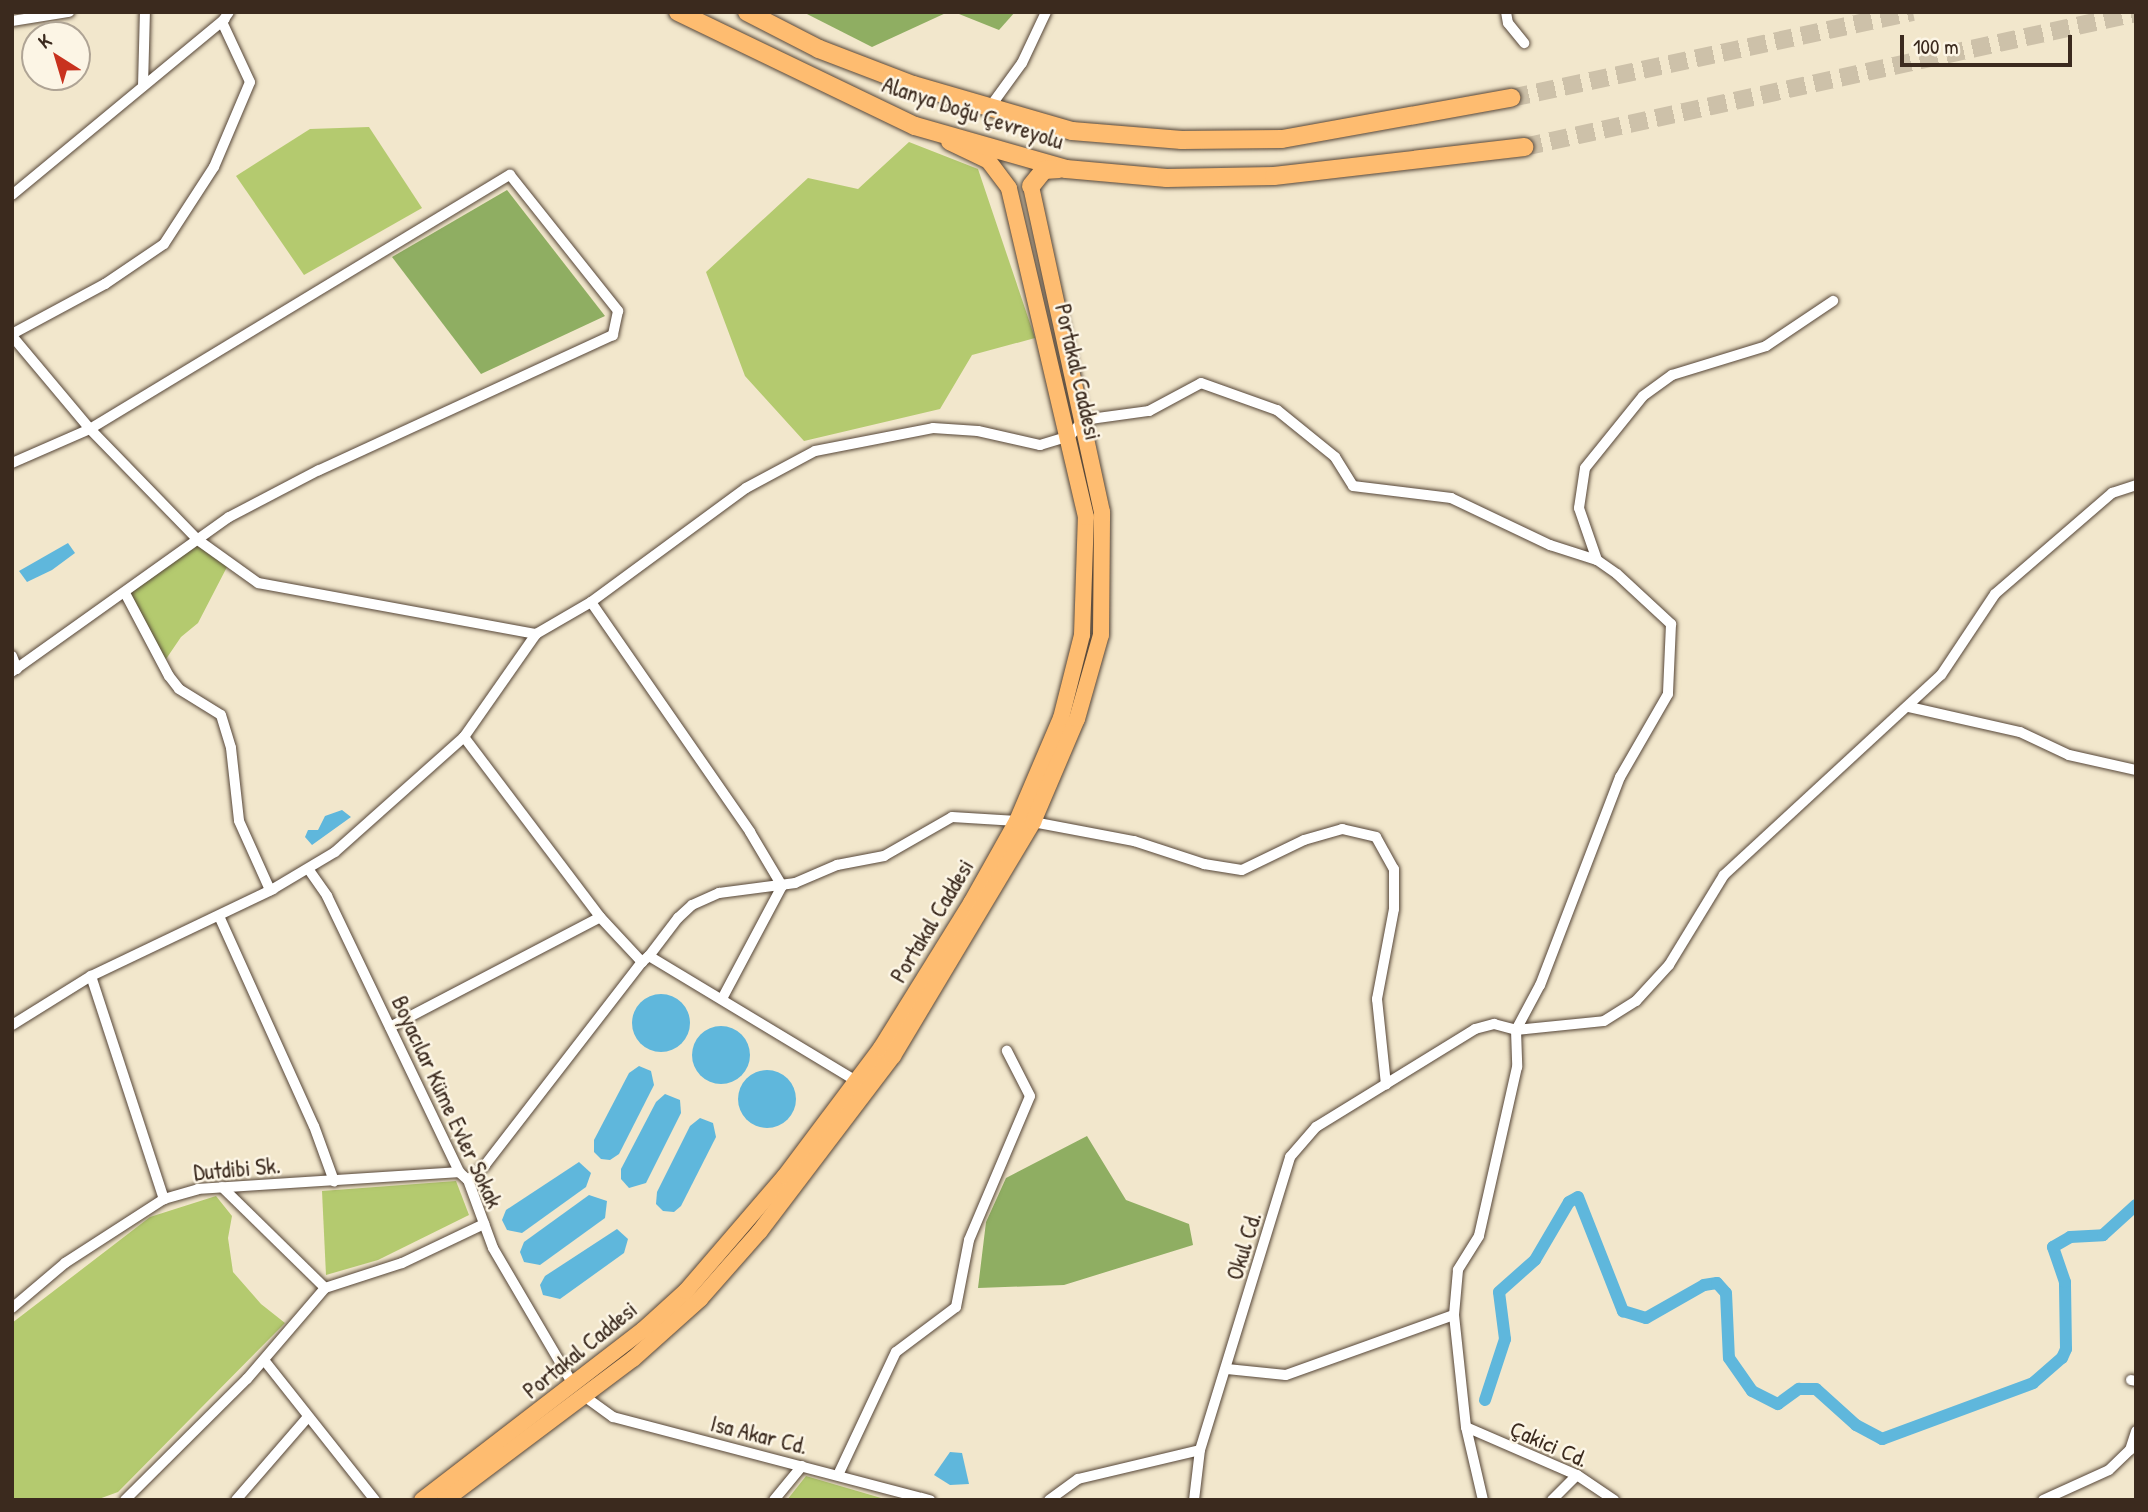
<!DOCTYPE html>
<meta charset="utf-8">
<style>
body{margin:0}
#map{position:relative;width:2148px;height:1512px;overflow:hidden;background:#f2e7cc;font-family:"Patrick Hand",sans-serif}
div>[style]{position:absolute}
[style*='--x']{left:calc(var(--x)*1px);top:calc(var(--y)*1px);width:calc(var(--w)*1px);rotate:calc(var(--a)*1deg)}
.green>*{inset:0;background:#b4ca6f}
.forest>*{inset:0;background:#8fae62}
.water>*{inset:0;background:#5fb7dc}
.round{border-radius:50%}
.canal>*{height:12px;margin:-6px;padding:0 6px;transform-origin:6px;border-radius:6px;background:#5fb7dc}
.highway-tunnel>*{height:18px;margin-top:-9px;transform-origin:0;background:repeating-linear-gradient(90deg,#cdc1a9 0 18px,transparent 0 27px)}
.roads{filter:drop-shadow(0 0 2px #564638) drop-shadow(0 0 2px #564638)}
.street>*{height:10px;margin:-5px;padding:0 5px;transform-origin:5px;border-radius:5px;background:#fff}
.primary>*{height:16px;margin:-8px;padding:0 8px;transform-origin:8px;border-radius:8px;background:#febc70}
.highway>*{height:18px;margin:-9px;padding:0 9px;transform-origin:9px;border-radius:9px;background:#febc70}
span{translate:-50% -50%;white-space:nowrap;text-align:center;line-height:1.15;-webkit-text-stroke:5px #fcf5e5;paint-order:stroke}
.street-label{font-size:23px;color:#3b2a1e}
.frame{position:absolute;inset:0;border:14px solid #3b2a1e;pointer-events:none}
.north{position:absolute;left:21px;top:21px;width:70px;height:70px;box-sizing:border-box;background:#fcf5e5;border:2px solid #afa495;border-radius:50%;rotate:323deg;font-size:19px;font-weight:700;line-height:28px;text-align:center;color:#3b2a1e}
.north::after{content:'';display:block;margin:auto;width:24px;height:32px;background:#c8321e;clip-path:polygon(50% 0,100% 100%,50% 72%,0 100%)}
.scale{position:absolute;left:1900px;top:35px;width:172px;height:32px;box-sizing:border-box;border:4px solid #3b2a1e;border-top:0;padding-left:9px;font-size:21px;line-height:24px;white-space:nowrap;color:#3b2a1e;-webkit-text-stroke:5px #fcf5e5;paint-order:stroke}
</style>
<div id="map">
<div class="green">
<div style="clip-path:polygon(369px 127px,422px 208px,304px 275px,236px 176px,310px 129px)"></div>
<div style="clip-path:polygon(909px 142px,978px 169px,1035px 338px,972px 355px,940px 409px,804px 441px,745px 376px,706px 272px,808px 178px,858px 189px)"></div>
<div style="clip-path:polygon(198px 544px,228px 565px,198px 623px,181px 637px,164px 662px,129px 593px)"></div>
<div style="clip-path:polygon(456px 1181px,469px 1215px,378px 1260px,326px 1275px,322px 1191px)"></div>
<div style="clip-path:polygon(216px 1196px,232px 1216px,228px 1238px,233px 1272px,261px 1304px,285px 1323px,118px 1492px,96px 1500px,12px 1500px,12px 1323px,150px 1217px)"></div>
<div style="clip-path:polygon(806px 1476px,888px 1500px,787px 1500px)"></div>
</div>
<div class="forest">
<div style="clip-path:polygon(803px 12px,948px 12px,872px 47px)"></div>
<div style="clip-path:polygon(954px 12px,1015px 12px,999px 30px)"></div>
<div style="clip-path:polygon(507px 190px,605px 316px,481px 374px,392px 257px)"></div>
<div style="clip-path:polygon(1087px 1136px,1126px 1200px,1189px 1224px,1193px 1245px,1064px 1285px,978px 1288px,986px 1222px,1006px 1178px)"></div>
</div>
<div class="water">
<div style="clip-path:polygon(68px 543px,75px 553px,52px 570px,27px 582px,19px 571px)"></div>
<div style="clip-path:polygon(342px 810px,351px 817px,312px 845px,305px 837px,308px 830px,318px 830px,325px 816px)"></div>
<div class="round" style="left:632px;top:994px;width:58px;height:58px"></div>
<div class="round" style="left:692px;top:1026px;width:58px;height:58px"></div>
<div style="clip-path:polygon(639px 1066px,651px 1071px,654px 1085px,619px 1154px,610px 1160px,601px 1159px,594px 1152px,594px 1140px,629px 1073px)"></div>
<div class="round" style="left:738px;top:1070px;width:58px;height:58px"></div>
<div style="clip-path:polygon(665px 1094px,680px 1100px,681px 1113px,646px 1183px,629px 1188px,621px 1179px,621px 1169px,656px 1102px)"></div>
<div style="clip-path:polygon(700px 1118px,713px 1123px,716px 1137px,681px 1206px,674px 1212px,663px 1211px,656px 1204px,657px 1192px,690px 1126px)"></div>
<div style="clip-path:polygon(579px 1162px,591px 1173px,586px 1187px,522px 1233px,507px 1230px,502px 1220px,506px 1210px)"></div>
<div style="clip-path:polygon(589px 1195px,607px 1201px,605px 1218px,540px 1265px,524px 1262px,520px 1252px,524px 1242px)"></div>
<div style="clip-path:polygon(617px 1229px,628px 1239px,624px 1253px,560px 1299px,543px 1295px,540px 1285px,545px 1276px)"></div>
<div style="clip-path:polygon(950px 1452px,962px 1453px,969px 1484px,950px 1485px,934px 1475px)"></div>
</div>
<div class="canal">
<div style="--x:1485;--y:1400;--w:64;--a:-71.8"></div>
<div style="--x:1505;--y:1339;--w:47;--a:-97.3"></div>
<div style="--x:1499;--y:1292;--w:48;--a:-41.6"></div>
<div style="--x:1535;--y:1260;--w:67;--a:-59.6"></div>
<div style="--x:1569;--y:1202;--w:10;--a:-29"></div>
<div style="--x:1578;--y:1197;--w:123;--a:68.5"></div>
<div style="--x:1623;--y:1311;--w:24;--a:17"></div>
<div style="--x:1646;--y:1318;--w:67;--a:-29.6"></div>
<div style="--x:1704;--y:1285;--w:13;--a:-9"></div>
<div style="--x:1717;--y:1283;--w:13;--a:48"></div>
<div style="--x:1726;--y:1293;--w:65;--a:87.4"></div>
<div style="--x:1729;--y:1358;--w:40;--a:55.1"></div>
<div style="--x:1752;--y:1391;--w:29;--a:27"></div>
<div style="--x:1778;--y:1404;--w:26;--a:-36"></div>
<div style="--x:1799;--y:1389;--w:17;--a:0"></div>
<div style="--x:1816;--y:1389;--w:54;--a:42"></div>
<div style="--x:1856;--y:1425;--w:30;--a:28"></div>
<div style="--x:1882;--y:1439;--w:161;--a:-20.3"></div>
<div style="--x:2033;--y:1383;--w:38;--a:-41"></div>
<div style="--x:2062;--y:1358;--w:10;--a:-66"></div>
<div style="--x:2066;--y:1349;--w:67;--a:-90.9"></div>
<div style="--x:2065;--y:1282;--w:37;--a:-109"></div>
<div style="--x:2053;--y:1247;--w:20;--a:-30"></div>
<div style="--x:2070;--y:1237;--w:33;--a:-3"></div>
<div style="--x:2103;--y:1235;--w:45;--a:-42.3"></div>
</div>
<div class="highway-tunnel">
<div style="--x:1511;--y:98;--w:411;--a:-12.1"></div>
<div style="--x:1524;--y:147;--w:626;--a:-12.35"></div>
</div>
<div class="roads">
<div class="street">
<div style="--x:1506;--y:12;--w:11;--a:80"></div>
<div style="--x:1508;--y:23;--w:26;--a:51"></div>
<div style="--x:12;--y:21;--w:58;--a:-9"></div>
<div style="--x:143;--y:86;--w:74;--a:-88.5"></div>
<div style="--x:990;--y:107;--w:54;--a:-54"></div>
<div style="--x:1022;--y:63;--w:56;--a:-64.8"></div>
<div style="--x:12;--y:195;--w:276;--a:-39.6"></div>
<div style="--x:12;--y:334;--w:106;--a:-28.3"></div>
<div style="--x:105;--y:284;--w:71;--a:-34.1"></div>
<div style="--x:164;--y:244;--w:92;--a:-57"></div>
<div style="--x:214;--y:167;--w:92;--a:-67"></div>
<div style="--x:250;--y:82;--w:66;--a:-115"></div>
<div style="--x:222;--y:22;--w:12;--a:-55"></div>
<div style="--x:12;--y:336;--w:121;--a:50"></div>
<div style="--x:90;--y:429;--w:155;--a:45.8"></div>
<div style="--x:198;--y:540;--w:74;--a:35.6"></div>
<div style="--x:258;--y:583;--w:283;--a:10.4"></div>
<div style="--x:536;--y:634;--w:64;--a:-30.2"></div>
<div style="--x:591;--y:602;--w:192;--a:-36.3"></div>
<div style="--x:746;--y:488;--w:78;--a:-28.2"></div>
<div style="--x:815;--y:451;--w:120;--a:-11"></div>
<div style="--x:933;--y:428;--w:45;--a:3.8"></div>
<div style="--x:978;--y:431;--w:64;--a:12.7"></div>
<div style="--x:1040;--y:445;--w:31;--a:-17"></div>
<div style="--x:1070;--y:436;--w:21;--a:-51"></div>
<div style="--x:1083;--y:420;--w:67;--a:-7.8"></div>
<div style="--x:1149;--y:411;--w:59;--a:-28.3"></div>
<div style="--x:1201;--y:383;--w:81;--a:19.6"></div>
<div style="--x:1277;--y:410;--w:75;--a:39"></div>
<div style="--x:1335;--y:457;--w:34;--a:58"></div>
<div style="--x:1353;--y:486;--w:99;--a:7"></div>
<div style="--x:1451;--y:498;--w:110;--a:25.4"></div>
<div style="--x:1550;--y:545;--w:49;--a:17.7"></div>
<div style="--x:1597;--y:560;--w:24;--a:35"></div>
<div style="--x:1617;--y:574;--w:74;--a:42.8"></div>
<div style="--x:1671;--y:624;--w:70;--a:92.5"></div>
<div style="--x:1668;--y:694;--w:96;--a:120"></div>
<div style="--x:1620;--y:777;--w:223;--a:111"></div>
<div style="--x:1540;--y:985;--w:51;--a:118.1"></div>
<div style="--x:1516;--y:1030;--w:37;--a:88"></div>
<div style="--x:1517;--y:1067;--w:173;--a:102.7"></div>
<div style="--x:1479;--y:1236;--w:40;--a:122"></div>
<div style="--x:1458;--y:1270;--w:45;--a:95.1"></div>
<div style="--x:1454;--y:1315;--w:113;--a:83.9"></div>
<div style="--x:1466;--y:1427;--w:75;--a:76.9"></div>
<div style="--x:12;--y:463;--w:85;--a:-23.6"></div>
<div style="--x:90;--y:429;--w:491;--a:-31.2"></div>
<div style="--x:510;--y:175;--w:174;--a:51.5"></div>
<div style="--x:618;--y:311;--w:25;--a:102"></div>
<div style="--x:613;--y:335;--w:324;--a:155.3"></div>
<div style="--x:319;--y:470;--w:102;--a:152.4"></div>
<div style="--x:229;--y:517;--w:267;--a:144.5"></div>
<div style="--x:1597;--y:560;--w:55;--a:-109.1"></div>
<div style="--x:1579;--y:508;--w:40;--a:-81.5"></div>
<div style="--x:1585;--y:468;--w:92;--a:-51.1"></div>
<div style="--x:1643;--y:396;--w:36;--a:-36"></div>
<div style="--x:1672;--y:375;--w:98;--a:-17.1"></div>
<div style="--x:1766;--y:346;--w:81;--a:-33.9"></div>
<div style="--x:125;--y:593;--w:94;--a:62.1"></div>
<div style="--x:169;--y:676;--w:16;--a:52"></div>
<div style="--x:179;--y:689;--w:49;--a:31.8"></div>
<div style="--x:221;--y:715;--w:34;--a:73"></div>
<div style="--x:231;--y:748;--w:73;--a:83.7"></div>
<div style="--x:239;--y:821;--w:76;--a:65.8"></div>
<div style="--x:591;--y:602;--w:280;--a:55.3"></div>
<div style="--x:750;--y:832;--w:63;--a:59.3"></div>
<div style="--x:782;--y:886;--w:126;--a:118"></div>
<div style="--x:12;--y:656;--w:14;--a:69"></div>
<div style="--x:1909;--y:707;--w:114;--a:12.7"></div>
<div style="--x:2020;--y:732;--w:54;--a:25.1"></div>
<div style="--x:2069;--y:755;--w:69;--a:12.6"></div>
<div style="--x:464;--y:737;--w:226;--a:52.9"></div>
<div style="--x:600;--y:917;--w:62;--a:47"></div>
<div style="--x:642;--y:962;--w:9;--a:-41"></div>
<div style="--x:649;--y:956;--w:244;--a:31.1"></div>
<div style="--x:1033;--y:822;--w:103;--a:10.7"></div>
<div style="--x:1134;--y:841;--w:74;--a:18.2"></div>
<div style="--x:1204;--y:864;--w:38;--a:9"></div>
<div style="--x:1242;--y:870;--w:69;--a:-25.8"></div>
<div style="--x:1304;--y:840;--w:40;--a:-16"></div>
<div style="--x:1342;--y:829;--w:35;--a:13"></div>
<div style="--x:1376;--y:837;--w:37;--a:61"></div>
<div style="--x:1394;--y:869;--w:40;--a:90"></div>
<div style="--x:1394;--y:909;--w:92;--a:100.7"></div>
<div style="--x:1377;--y:999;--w:86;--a:84"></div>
<div style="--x:309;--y:870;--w:32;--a:55"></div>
<div style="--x:327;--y:896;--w:306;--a:64.4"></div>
<div style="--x:459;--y:1172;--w:12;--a:42"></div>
<div style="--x:468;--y:1180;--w:72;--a:69.8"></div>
<div style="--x:493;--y:1248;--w:160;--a:59.6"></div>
<div style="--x:219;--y:916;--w:230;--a:65.7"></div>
<div style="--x:314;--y:1126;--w:59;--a:70"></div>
<div style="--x:649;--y:956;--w:48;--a:-52.7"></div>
<div style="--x:678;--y:918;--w:19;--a:-43"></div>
<div style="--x:692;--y:905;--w:30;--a:-24"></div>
<div style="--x:719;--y:893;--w:77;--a:-7.5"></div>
<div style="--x:795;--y:883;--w:46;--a:-23.2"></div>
<div style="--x:837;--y:865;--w:48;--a:-10.8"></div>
<div style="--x:884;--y:856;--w:78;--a:-29.8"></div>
<div style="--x:952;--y:817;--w:65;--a:3.5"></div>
<div style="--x:91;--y:976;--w:235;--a:71.9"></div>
<div style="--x:12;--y:1025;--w:93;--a:-31.8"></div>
<div style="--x:91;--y:976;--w:202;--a:-25.5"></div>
<div style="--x:273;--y:889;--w:72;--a:-30.8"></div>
<div style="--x:335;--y:852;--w:173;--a:-41.7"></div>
<div style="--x:464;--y:737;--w:126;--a:-55"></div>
<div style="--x:390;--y:1027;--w:237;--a:-27.6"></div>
<div style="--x:468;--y:1180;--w:23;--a:-41"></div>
<div style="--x:485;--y:1165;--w:257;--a:-52.3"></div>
<div style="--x:222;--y:1187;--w:144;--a:44.4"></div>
<div style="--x:12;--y:1308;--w:70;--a:-40.3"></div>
<div style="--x:65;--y:1263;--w:118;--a:-32.9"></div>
<div style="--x:164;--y:1199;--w:35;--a:-16"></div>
<div style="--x:198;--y:1189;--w:262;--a:-3.7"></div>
<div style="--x:264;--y:1360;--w:179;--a:51.6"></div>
<div style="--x:1227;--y:1369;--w:59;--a:5.8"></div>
<div style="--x:1286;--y:1375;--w:178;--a:-19.7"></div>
<div style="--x:2131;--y:1380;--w:5;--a:11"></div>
<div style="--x:584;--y:1396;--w:36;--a:36"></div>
<div style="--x:613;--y:1417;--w:328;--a:14.7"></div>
<div style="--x:1466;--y:1427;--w:121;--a:23.4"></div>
<div style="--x:1577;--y:1475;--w:45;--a:34"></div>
<div style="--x:838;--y:1475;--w:136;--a:-64.8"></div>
<div style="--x:896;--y:1352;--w:75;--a:-36.9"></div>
<div style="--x:956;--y:1307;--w:68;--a:-79"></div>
<div style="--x:969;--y:1240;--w:156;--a:-67"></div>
<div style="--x:1030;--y:1096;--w:51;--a:-117.1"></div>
<div style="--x:125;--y:1500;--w:172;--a:-44.8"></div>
<div style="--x:247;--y:1379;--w:120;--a:-49.4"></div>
<div style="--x:325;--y:1288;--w:81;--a:-18"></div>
<div style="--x:402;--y:1263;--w:91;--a:-25.4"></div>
<div style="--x:236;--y:1500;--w:110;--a:-49.1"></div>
<div style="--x:774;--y:1500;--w:44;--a:-50.5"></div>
<div style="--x:1049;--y:1500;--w:36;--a:-36"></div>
<div style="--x:1078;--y:1479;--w:125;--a:-13.4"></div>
<div style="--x:1200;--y:1450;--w:307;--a:-72.9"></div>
<div style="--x:1290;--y:1157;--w:40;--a:-49"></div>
<div style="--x:1316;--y:1127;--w:187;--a:-31.6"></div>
<div style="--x:1475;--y:1029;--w:20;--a:-15"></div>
<div style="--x:1494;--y:1024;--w:23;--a:15"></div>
<div style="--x:1516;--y:1030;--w:88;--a:-5.8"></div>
<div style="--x:1604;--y:1021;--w:38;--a:-32"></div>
<div style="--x:1636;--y:1001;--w:49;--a:-47.5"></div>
<div style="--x:1669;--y:965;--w:105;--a:-58.6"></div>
<div style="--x:1724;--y:875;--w:295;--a:-42.7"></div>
<div style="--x:1941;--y:675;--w:97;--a:-56.3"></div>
<div style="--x:1995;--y:594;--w:155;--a:-40.8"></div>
<div style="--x:2112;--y:493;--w:25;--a:-18"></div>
<div style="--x:1194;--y:1500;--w:50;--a:-83.2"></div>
<div style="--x:1552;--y:1500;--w:35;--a:-45"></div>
<div style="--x:2043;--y:1500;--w:72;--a:-24.4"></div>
<div style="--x:2109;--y:1470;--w:29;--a:-44"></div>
<div style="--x:2130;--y:1450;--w:20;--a:-72"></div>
</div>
<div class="primary">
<div style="--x:422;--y:1500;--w:279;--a:-37.6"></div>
<div style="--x:643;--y:1330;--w:58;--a:-42.2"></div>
<div style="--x:686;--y:1291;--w:152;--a:-49.3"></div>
<div style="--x:785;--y:1176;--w:160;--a:-53.1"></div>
<div style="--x:881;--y:1048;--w:171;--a:-58.2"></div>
<div style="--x:971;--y:903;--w:94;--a:-60.7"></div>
<div style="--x:1017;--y:821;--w:112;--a:-66.9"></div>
<div style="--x:1061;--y:718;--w:86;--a:-75.8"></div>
<div style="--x:1082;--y:635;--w:118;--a:-88.1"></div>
<div style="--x:1086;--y:517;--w:338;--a:-103.2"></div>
<div style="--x:1009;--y:188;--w:34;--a:-127"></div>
<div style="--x:989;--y:161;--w:44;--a:-154.6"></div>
<div style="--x:445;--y:1500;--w:235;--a:-36.9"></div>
<div style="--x:633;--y:1359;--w:90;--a:-41.8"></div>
<div style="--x:700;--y:1299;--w:91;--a:-48.6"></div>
<div style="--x:760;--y:1231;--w:220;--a:-52.8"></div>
<div style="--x:893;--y:1056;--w:273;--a:-59.1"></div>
<div style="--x:1033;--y:822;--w:112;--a:-66.9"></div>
<div style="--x:1077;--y:719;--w:87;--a:-74.1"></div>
<div style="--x:1101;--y:635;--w:123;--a:-89.5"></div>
<div style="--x:1102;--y:512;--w:334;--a:-102.3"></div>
</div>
<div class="highway">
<div style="--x:678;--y:12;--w:263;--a:25.7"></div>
<div style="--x:915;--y:126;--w:157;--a:15.9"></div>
<div style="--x:1066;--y:169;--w:101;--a:5.1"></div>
<div style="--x:1167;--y:178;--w:107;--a:-1.1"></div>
<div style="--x:1274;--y:176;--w:252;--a:-6.6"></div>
<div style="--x:747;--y:12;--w:81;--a:27.2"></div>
<div style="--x:819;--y:49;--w:101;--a:21"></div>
<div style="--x:913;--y:85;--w:166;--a:16.1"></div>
<div style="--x:1072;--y:131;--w:110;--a:4.7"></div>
<div style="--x:1182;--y:140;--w:100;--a:-0.6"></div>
<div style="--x:1282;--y:139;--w:233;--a:-10.2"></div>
<div style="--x:1031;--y:186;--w:21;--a:-51"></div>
<div style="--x:1044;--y:170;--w:15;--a:-4"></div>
</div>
</div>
<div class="street-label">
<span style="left:973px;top:113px;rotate:18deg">Alanya Doğu Çevreyolu</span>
<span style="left:1078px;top:372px;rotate:77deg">Portakal Caddesi</span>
<span style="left:932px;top:921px;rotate:-59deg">Portakal Caddesi</span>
<span style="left:447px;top:1102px;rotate:65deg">Boyacılar Küme Evler Sokak</span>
<span style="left:237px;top:1169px;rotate:-5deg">Dutdibi Sk.</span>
<span style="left:1244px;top:1246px;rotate:-73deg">Okul Cd.</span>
<span style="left:580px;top:1350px;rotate:-39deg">Portakal Caddesi</span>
<span style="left:759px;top:1435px;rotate:14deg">Isa Akar Cd.</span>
<span style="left:1549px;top:1444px;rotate:24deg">Çakici Cd.</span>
</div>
<div class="frame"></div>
<div class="north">K</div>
<div class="scale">100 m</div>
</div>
